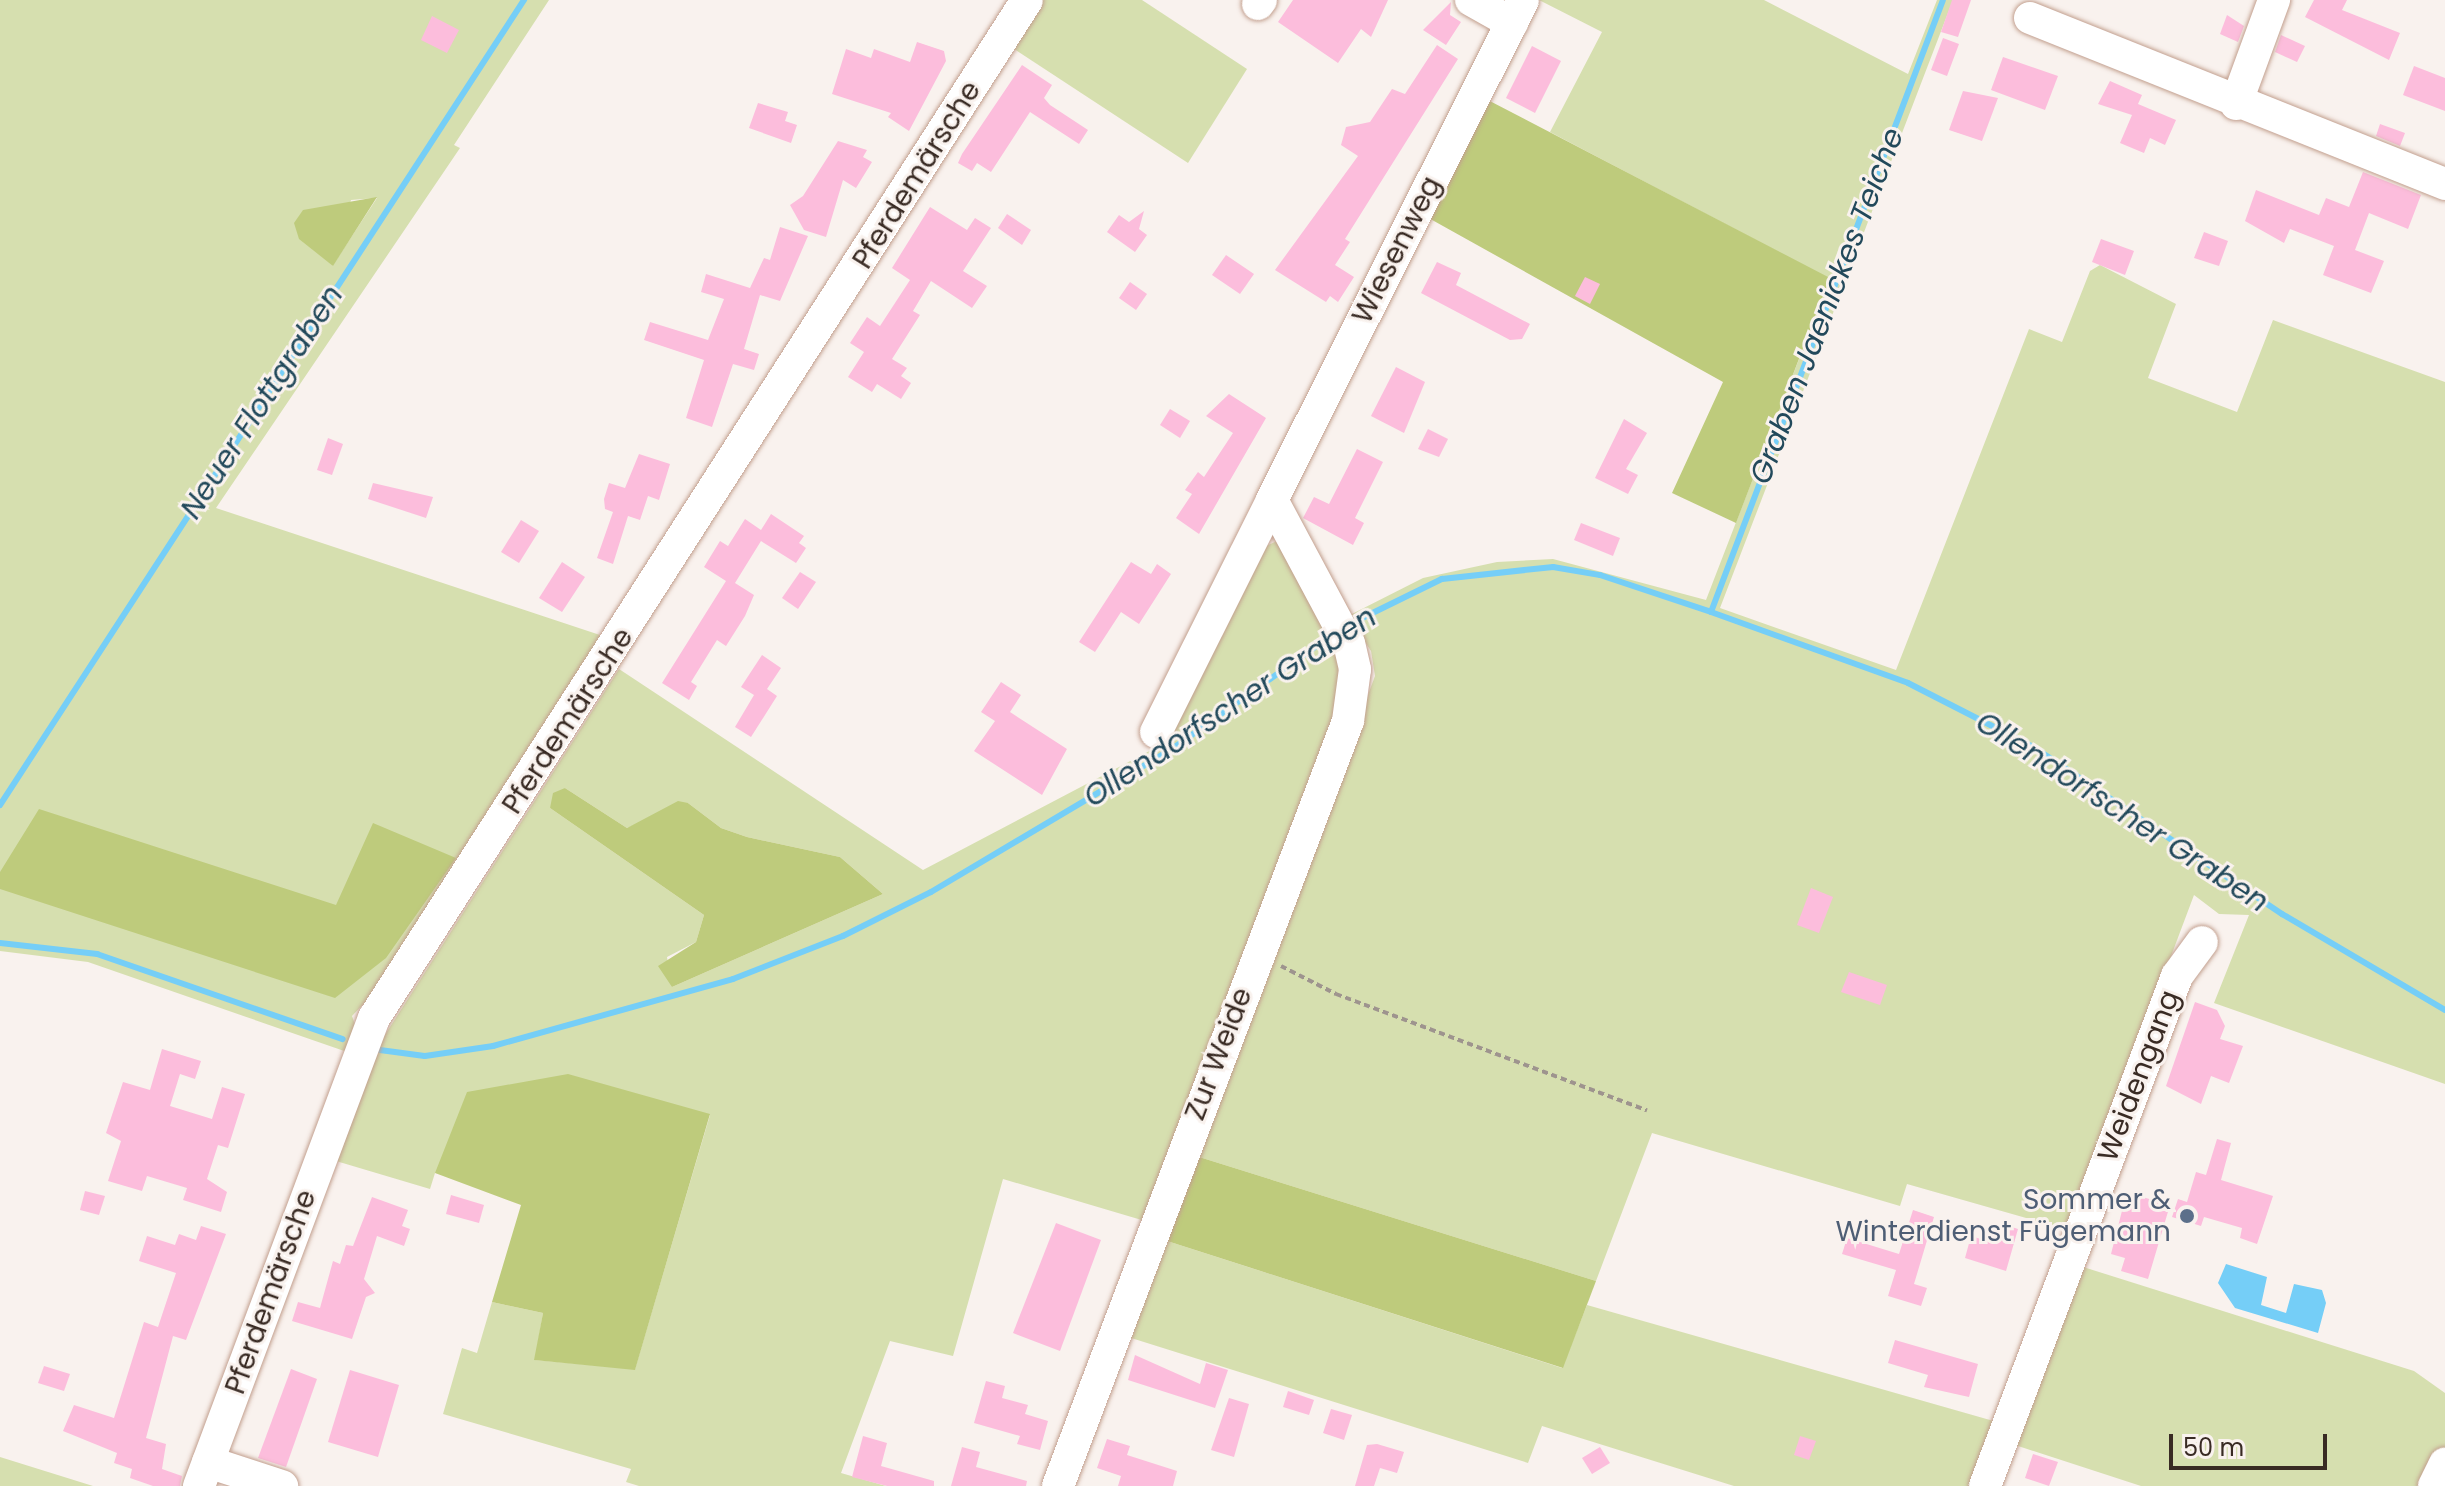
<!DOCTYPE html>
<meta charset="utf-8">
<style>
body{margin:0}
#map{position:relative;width:2445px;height:1486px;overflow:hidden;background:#f9f2ee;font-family:Poppins,sans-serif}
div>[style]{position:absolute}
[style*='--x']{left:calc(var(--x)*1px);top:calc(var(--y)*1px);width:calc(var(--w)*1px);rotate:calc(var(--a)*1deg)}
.green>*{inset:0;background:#d6dfaf}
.forest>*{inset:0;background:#becb7c}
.water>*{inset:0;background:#75cef7}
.stream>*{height:6px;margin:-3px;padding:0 3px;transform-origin:3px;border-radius:3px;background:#75cef7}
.building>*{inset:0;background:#fcbddc}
.path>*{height:4px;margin-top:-2px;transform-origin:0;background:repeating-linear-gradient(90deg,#9e948e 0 6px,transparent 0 10px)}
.roads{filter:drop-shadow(0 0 2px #c29f8e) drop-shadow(0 0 2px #c29f8e)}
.minor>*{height:32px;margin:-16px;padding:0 16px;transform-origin:16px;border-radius:16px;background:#fff}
.dots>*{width:22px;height:22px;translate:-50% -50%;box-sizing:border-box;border:4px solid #f9f2ee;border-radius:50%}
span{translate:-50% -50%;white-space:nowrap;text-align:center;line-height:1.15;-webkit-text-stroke:6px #f9f2ee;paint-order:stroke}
.street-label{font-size:28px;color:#392b24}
.service-label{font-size:28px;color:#4e5e75}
.right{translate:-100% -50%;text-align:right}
.water-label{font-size:30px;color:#22495b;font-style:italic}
.scale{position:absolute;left:2169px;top:1434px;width:158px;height:36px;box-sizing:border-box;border:4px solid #392b24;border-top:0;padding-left:10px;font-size:24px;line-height:28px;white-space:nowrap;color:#392b24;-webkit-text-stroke:6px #f9f2ee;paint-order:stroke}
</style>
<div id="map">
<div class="green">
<div style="clip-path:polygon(evenodd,0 0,549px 0,454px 145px,460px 148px,216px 508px,609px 638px,374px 993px,352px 1016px,357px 1030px,350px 1053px,88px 962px,0 951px,0 0,377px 198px,333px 265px,332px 266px,351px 200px,377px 198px)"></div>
<div style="clip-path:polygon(1041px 0,1142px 0,1247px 69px,1188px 163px,1011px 47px)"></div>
<div style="clip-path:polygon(1539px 0,1764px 0,1908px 74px,1937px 0,1953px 0,1720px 608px,1896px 670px,2029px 329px,2062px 342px,2090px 271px,2100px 265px,2176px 304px,2148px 378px,2237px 412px,2273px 320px,2445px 382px,2445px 1084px,2214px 1003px,2249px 915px,2219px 914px,2194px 895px,2068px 1230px,1907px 1184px,1900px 1206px,1652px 1133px,1596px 1281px,1196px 1156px,1375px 676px,1371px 651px,1348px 616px,1423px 578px,1497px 562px,1553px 559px,1706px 600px,1830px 279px,1550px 132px,1602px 32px)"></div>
<div style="clip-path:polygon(evenodd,1277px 541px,1344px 665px,1336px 709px,1145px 1221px,1003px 1179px,953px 1356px,890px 1341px,841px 1473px,886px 1486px,639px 1486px,626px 1482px,631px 1469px,443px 1414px,462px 1348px,477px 1353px,492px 1302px,543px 1313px,535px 1360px,635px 1369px,710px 1115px,435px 1173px,430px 1189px,336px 1161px,381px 1041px,619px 669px,923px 870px,1157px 747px,1255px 551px,1277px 541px,565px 788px,627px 828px,688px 803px,721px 828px,747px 837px,840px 857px,883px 894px,672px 987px,667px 957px,696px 942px,704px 915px,550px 808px,565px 788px)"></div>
<div style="clip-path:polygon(1164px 1240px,1562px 1368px,1587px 1305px,1997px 1422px,1974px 1486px,1734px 1486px,1542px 1426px,1528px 1463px,1128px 1337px)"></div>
<div style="clip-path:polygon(2080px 1266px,2414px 1371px,2445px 1393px,2445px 1458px,2438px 1486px,2141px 1486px,2015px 1445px)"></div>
<div style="clip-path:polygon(0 1457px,93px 1486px,0 1486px)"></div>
</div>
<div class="forest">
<div style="clip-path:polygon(1484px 98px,1830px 278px,1736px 523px,1672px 493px,1723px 382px,1425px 216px)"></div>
<div style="clip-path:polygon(377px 197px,333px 266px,299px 239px,294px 223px,303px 210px)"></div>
<div style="clip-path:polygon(565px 788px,627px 828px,678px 801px,688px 803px,721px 828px,747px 837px,840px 857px,883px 894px,672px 987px,658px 966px,696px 942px,704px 915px,550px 808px,553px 793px)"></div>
<div style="clip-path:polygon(39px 809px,336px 905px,373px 823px,456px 858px,386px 958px,335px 998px,0 889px,0 872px)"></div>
<div style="clip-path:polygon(568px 1074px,710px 1114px,635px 1370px,534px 1360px,543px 1313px,492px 1302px,521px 1205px,435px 1173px,467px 1092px)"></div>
<div style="clip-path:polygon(1196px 1156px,1596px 1281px,1563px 1368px,1164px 1240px)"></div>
</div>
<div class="water">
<div style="clip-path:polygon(2226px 1264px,2267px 1277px,2261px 1305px,2286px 1313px,2294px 1284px,2322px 1290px,2326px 1303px,2318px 1333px,2235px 1308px,2218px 1283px)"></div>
</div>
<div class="stream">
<div style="--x:1711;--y:612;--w:654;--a:-69.24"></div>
<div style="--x:1348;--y:625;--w:105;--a:-26.1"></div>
<div style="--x:1442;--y:579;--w:112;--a:-6.2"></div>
<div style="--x:1553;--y:567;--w:48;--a:9.7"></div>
<div style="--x:1600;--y:575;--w:117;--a:18.4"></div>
<div style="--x:1711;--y:612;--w:209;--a:19.8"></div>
<div style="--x:1908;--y:683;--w:143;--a:27.1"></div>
<div style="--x:2035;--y:748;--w:298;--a:33.9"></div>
<div style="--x:2282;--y:914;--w:189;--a:30.5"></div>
<div style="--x:0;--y:805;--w:961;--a:-56.94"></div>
<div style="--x:0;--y:943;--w:98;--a:6.5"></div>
<div style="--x:97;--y:954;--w:260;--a:19.1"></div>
<div style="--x:380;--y:1050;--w:45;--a:7.6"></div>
<div style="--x:425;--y:1056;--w:69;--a:-8.4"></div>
<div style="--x:493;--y:1046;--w:249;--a:-15.6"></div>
<div style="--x:733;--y:979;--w:118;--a:-21.4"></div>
<div style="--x:843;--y:936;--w:98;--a:-26.6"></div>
<div style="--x:931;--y:892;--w:280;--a:-30.7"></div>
<div style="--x:1172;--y:749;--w:196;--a:-35.5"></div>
</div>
<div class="building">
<div style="clip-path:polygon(1293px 0,1388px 0,1371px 37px,1361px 29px,1338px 63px,1278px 22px)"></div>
<div style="clip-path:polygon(1952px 0,1971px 0,1958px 37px,1941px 32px)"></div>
<div style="clip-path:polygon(2314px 0,2347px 0,2342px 10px,2400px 33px,2389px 60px,2305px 17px)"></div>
<div style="clip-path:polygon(1451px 2px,1450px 15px,1461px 22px,1446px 45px,1423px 30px)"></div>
<div style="clip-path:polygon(2227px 15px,2244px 26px,2238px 42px,2220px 34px)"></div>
<div style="clip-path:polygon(432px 16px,459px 30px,447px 53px,421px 40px)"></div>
<div style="clip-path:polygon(2281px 35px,2305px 46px,2297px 62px,2275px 52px)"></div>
<div style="clip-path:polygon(1943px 38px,1959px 44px,1947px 76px,1931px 70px)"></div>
<div style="clip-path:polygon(917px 42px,944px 51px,946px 61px,909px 131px,888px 117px,891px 113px,832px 94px,846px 49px,871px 58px,874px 49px,910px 62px)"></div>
<div style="clip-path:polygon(1437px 45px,1458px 59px,1345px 239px,1350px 242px,1335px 265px,1354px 277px,1338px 302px,1330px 296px,1326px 302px,1275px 270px,1358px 156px,1341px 145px,1346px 127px,1370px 122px,1392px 89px,1405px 94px)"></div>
<div style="clip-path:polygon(1532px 46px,1561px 61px,1535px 113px,1506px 98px)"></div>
<div style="clip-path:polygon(2003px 57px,2058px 76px,2045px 110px,1991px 90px)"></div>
<div style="clip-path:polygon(1022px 65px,1052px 85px,1044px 98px,1050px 105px,1088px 130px,1079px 144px,1030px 112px,991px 172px,977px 163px,972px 171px,958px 163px,962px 154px)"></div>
<div style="clip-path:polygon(2414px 66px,2445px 78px,2445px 111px,2403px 95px)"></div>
<div style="clip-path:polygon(2110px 81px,2142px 95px,2138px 104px,2176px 120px,2165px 145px,2150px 138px,2144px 153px,2120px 143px,2132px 115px,2098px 104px)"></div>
<div style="clip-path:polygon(1963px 91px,1998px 98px,1982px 141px,1949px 130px)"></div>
<div style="clip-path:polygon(758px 103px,788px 112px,785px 121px,797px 125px,791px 143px,749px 128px)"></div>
<div style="clip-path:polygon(2380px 124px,2405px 133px,2400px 146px,2376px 136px)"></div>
<div style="clip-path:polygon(838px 141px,867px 150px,863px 157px,872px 162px,856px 188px,843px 180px,826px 237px,804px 230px,790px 205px,803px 196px)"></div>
<div style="clip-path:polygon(2363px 172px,2421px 195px,2408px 229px,2369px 213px,2355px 250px,2384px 261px,2371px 293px,2323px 275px,2334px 246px,2290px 229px,2284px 243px,2245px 221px,2256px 190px,2319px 215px,2326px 198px,2349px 207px)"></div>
<div style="clip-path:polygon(930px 207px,967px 230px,975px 218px,991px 228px,963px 271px,987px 286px,972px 308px,931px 281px,913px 311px,920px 315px,892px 359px,907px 368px,901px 376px,911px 383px,901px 399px,877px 384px,872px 392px,848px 377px,864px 352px,850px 343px,867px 317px,880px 326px,910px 280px,892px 268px)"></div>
<div style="clip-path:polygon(1144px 211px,1139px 229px,1147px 235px,1135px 252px,1107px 232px,1119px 215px,1129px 222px)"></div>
<div style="clip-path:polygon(1007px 214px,1031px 230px,1022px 245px,998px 228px)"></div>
<div style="clip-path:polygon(780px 227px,808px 236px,780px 301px,760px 295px,744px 349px,759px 354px,754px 370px,733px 364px,712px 427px,686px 418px,704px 360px,644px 340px,650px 322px,708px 340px,724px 299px,701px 292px,706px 274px,750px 288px,764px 258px,770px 260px)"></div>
<div style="clip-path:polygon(2204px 232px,2228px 241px,2219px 266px,2194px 258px)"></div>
<div style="clip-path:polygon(2101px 239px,2134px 251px,2125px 275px,2092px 262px)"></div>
<div style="clip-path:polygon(1226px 255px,1254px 274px,1240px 294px,1212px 275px)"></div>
<div style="clip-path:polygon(1437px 262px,1461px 273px,1456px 285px,1530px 324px,1522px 339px,1510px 340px,1421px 293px)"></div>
<div style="clip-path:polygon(1585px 277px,1600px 284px,1590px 304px,1575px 296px)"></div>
<div style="clip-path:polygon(1130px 282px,1147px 294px,1136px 310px,1119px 298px)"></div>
<div style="clip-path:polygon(1396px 367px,1425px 382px,1404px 433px,1371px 416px)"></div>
<div style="clip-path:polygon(1229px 394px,1266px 418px,1199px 534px,1176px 518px,1192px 494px,1185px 490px,1198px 472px,1204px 477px,1233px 433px,1206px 416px)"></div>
<div style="clip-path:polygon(1170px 409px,1190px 421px,1180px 438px,1160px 425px)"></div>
<div style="clip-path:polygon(1624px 419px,1647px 433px,1626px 469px,1638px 475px,1628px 494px,1595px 478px)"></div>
<div style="clip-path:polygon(1428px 429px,1448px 439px,1439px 457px,1418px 449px)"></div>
<div style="clip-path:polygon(328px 438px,343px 444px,332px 475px,317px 470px)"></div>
<div style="clip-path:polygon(1357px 449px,1383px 462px,1355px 518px,1364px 523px,1353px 545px,1303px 518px,1314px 497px,1329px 504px)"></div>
<div style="clip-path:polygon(639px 454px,670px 464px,659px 500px,648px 496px,640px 520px,628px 516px,613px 564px,597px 558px,613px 512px,605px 509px,604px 499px,609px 483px,625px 488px)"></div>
<div style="clip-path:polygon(373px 483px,433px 497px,426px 518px,368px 499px)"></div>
<div style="clip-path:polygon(771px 514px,804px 536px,799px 543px,806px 548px,796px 563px,761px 541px,735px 583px,754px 595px,745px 616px,726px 646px,717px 640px,691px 682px,697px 686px,689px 700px,662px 683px,726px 581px,704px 567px,720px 541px,728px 546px,745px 519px,761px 530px)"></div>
<div style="clip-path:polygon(521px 520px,539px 531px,519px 563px,501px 552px)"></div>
<div style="clip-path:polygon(1581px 523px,1620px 538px,1613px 556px,1574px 540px)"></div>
<div style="clip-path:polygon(562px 562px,585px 577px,562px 612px,539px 598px)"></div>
<div style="clip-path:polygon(1131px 562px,1151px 574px,1157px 564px,1171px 574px,1139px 624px,1121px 612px,1095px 652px,1079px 642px)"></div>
<div style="clip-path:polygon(800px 572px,816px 582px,798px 609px,782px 598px)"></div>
<div style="clip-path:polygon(762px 655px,781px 668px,767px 689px,777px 696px,751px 737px,735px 727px,754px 695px,741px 687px)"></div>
<div style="clip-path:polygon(1001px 682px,1021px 695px,1010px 712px,1067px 749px,1042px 795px,974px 751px,995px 721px,981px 712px)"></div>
<div style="clip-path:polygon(1811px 888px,1833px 897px,1819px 933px,1797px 925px)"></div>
<div style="clip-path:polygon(1849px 972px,1887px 985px,1880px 1005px,1841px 992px)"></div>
<div style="clip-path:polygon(2195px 1002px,2217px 1010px,2225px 1026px,2220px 1039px,2243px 1046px,2229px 1083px,2211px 1076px,2201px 1104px,2166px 1086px)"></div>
<div style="clip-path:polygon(162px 1049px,201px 1061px,195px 1079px,180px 1074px,170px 1106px,212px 1119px,222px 1087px,245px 1094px,228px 1148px,218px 1145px,207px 1179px,227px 1192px,221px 1212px,183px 1200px,187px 1188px,147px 1176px,142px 1191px,108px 1181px,121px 1141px,106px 1133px,123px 1082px,150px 1090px)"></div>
<div style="clip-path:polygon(2217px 1139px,2231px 1143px,2221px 1180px,2273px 1196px,2257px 1244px,2240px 1238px,2242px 1228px,2204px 1217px,2201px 1226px,2172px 1217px,2178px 1199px,2187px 1202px,2196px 1172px,2206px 1175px)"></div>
<div style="clip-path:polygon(85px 1191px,105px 1196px,99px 1215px,80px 1210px)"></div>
<div style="clip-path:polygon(451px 1195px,484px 1205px,479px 1223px,446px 1214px)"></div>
<div style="clip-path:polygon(2139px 1196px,2170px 1205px,2148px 1279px,2121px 1271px,2125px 1258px,2111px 1254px,2125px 1199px,2137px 1202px)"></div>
<div style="clip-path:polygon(372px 1197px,408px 1210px,402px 1226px,410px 1229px,404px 1246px,377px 1236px,364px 1279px,375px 1293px,366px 1297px,352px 1339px,292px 1321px,298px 1302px,320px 1308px,333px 1261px,340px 1264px,346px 1245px,353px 1246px)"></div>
<div style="clip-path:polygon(1913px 1210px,1934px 1217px,1914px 1284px,1927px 1288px,1921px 1306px,1888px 1296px,1896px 1270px,1842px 1254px,1847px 1238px,1899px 1254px)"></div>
<div style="clip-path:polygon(1056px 1223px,1101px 1240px,1060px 1351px,1013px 1333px)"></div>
<div style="clip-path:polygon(2003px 1224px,2018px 1229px,2006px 1271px,1965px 1258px,1971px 1236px,1997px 1244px)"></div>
<div style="clip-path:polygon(201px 1226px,226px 1234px,186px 1340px,173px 1336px,146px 1438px,166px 1444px,162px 1469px,182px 1476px,180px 1486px,153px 1486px,130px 1478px,132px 1469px,114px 1463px,117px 1453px,63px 1431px,74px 1405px,114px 1418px,144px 1322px,158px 1327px,176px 1273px,139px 1261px,147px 1236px,175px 1245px,179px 1234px,196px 1240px)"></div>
<div style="clip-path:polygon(1895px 1340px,1978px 1364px,1969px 1397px,1924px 1387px,1928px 1375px,1888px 1363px)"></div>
<div style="clip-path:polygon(1135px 1355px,1200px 1384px,1206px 1363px,1228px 1370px,1215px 1408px,1128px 1380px)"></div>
<div style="clip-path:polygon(44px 1366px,70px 1374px,64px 1391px,38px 1383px)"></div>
<div style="clip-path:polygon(291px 1369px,317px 1379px,286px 1467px,258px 1458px)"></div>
<div style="clip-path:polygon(350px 1370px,399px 1385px,378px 1457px,328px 1442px)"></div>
<div style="clip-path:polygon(986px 1381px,1005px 1386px,1002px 1398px,1028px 1405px,1025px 1414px,1048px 1421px,1040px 1450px,1017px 1444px,1020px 1436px,974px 1423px)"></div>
<div style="clip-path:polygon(1288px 1391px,1314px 1400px,1309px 1415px,1283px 1407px)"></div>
<div style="clip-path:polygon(1229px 1398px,1249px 1404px,1234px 1457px,1211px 1450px)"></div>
<div style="clip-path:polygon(1331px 1409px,1352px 1415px,1344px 1440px,1323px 1433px)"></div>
<div style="clip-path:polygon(863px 1436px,887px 1443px,881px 1466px,934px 1481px,934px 1486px,887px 1486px,852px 1477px)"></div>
<div style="clip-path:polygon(1800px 1436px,1816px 1441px,1809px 1460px,1794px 1455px)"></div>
<div style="clip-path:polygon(1107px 1439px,1130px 1446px,1127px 1455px,1177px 1471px,1173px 1486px,1118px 1486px,1121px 1476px,1097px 1468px)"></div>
<div style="clip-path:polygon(1377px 1444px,1404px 1452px,1397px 1473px,1380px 1468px,1374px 1486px,1355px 1486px,1367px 1445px)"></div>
<div style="clip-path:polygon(962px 1447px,980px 1452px,976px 1467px,1027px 1481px,1026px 1486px,951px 1486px)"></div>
<div style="clip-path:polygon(1600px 1447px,1610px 1463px,1592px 1474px,1582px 1458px)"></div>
<div style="clip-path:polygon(2033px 1454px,2058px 1462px,2049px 1486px,2025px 1478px)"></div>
</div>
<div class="path">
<div style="--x:1281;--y:966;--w:62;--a:27"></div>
<div style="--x:1336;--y:994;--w:332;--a:20.5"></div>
</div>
<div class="roads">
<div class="minor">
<div style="--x:1471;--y:0;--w:47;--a:29.3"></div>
<div style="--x:1258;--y:4;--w:5;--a:-53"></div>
<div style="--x:2030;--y:18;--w:447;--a:21.8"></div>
<div style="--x:2236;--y:104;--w:111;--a:-69.9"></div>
<div style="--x:1156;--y:732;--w:259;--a:-63.4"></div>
<div style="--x:208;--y:1462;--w:78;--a:18"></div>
<div style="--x:199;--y:1486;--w:500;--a:-69.5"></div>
<div style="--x:374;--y:1018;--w:1209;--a:-57.32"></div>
<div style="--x:1058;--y:1486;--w:818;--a:-69.24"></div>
<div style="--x:1348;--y:721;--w:52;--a:-82.3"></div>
<div style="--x:1355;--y:669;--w:26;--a:-103"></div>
<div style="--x:1349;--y:644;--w:163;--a:-118.1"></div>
<div style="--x:1272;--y:500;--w:559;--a:-63.34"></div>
<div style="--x:1985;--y:1486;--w:545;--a:-69.37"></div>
<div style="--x:2177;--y:976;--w:42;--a:-53.7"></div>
<div style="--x:2434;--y:1486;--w:25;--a:-64"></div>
</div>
</div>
<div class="dots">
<div style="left:2187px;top:1216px;background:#5c6f8a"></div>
</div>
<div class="street-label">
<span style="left:917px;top:175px;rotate:-58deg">Pferdemärsche</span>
<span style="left:1397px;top:250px;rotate:-63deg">Wiesenweg</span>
<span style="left:568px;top:721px;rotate:-57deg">Pferdemärsche</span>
<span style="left:1219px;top:1054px;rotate:-69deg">Zur Weide</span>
<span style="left:2139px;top:1076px;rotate:-69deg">Weidengang</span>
<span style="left:271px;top:1292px;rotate:-70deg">Pferdemärsche</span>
</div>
<div class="service-label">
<span class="right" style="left:2171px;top:1216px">Sommer &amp;<br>Winterdienst Fügemann</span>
</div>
<div class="water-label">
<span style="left:1827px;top:306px;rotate:-69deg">Graben Jaenickes Teiche</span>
<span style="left:262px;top:402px;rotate:-57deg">Neuer Flottgraben</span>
<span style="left:1230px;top:707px;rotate:-33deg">Ollendorfscher Graben</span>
<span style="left:2122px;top:812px;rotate:33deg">Ollendorfscher Graben</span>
</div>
<div class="scale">50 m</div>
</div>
